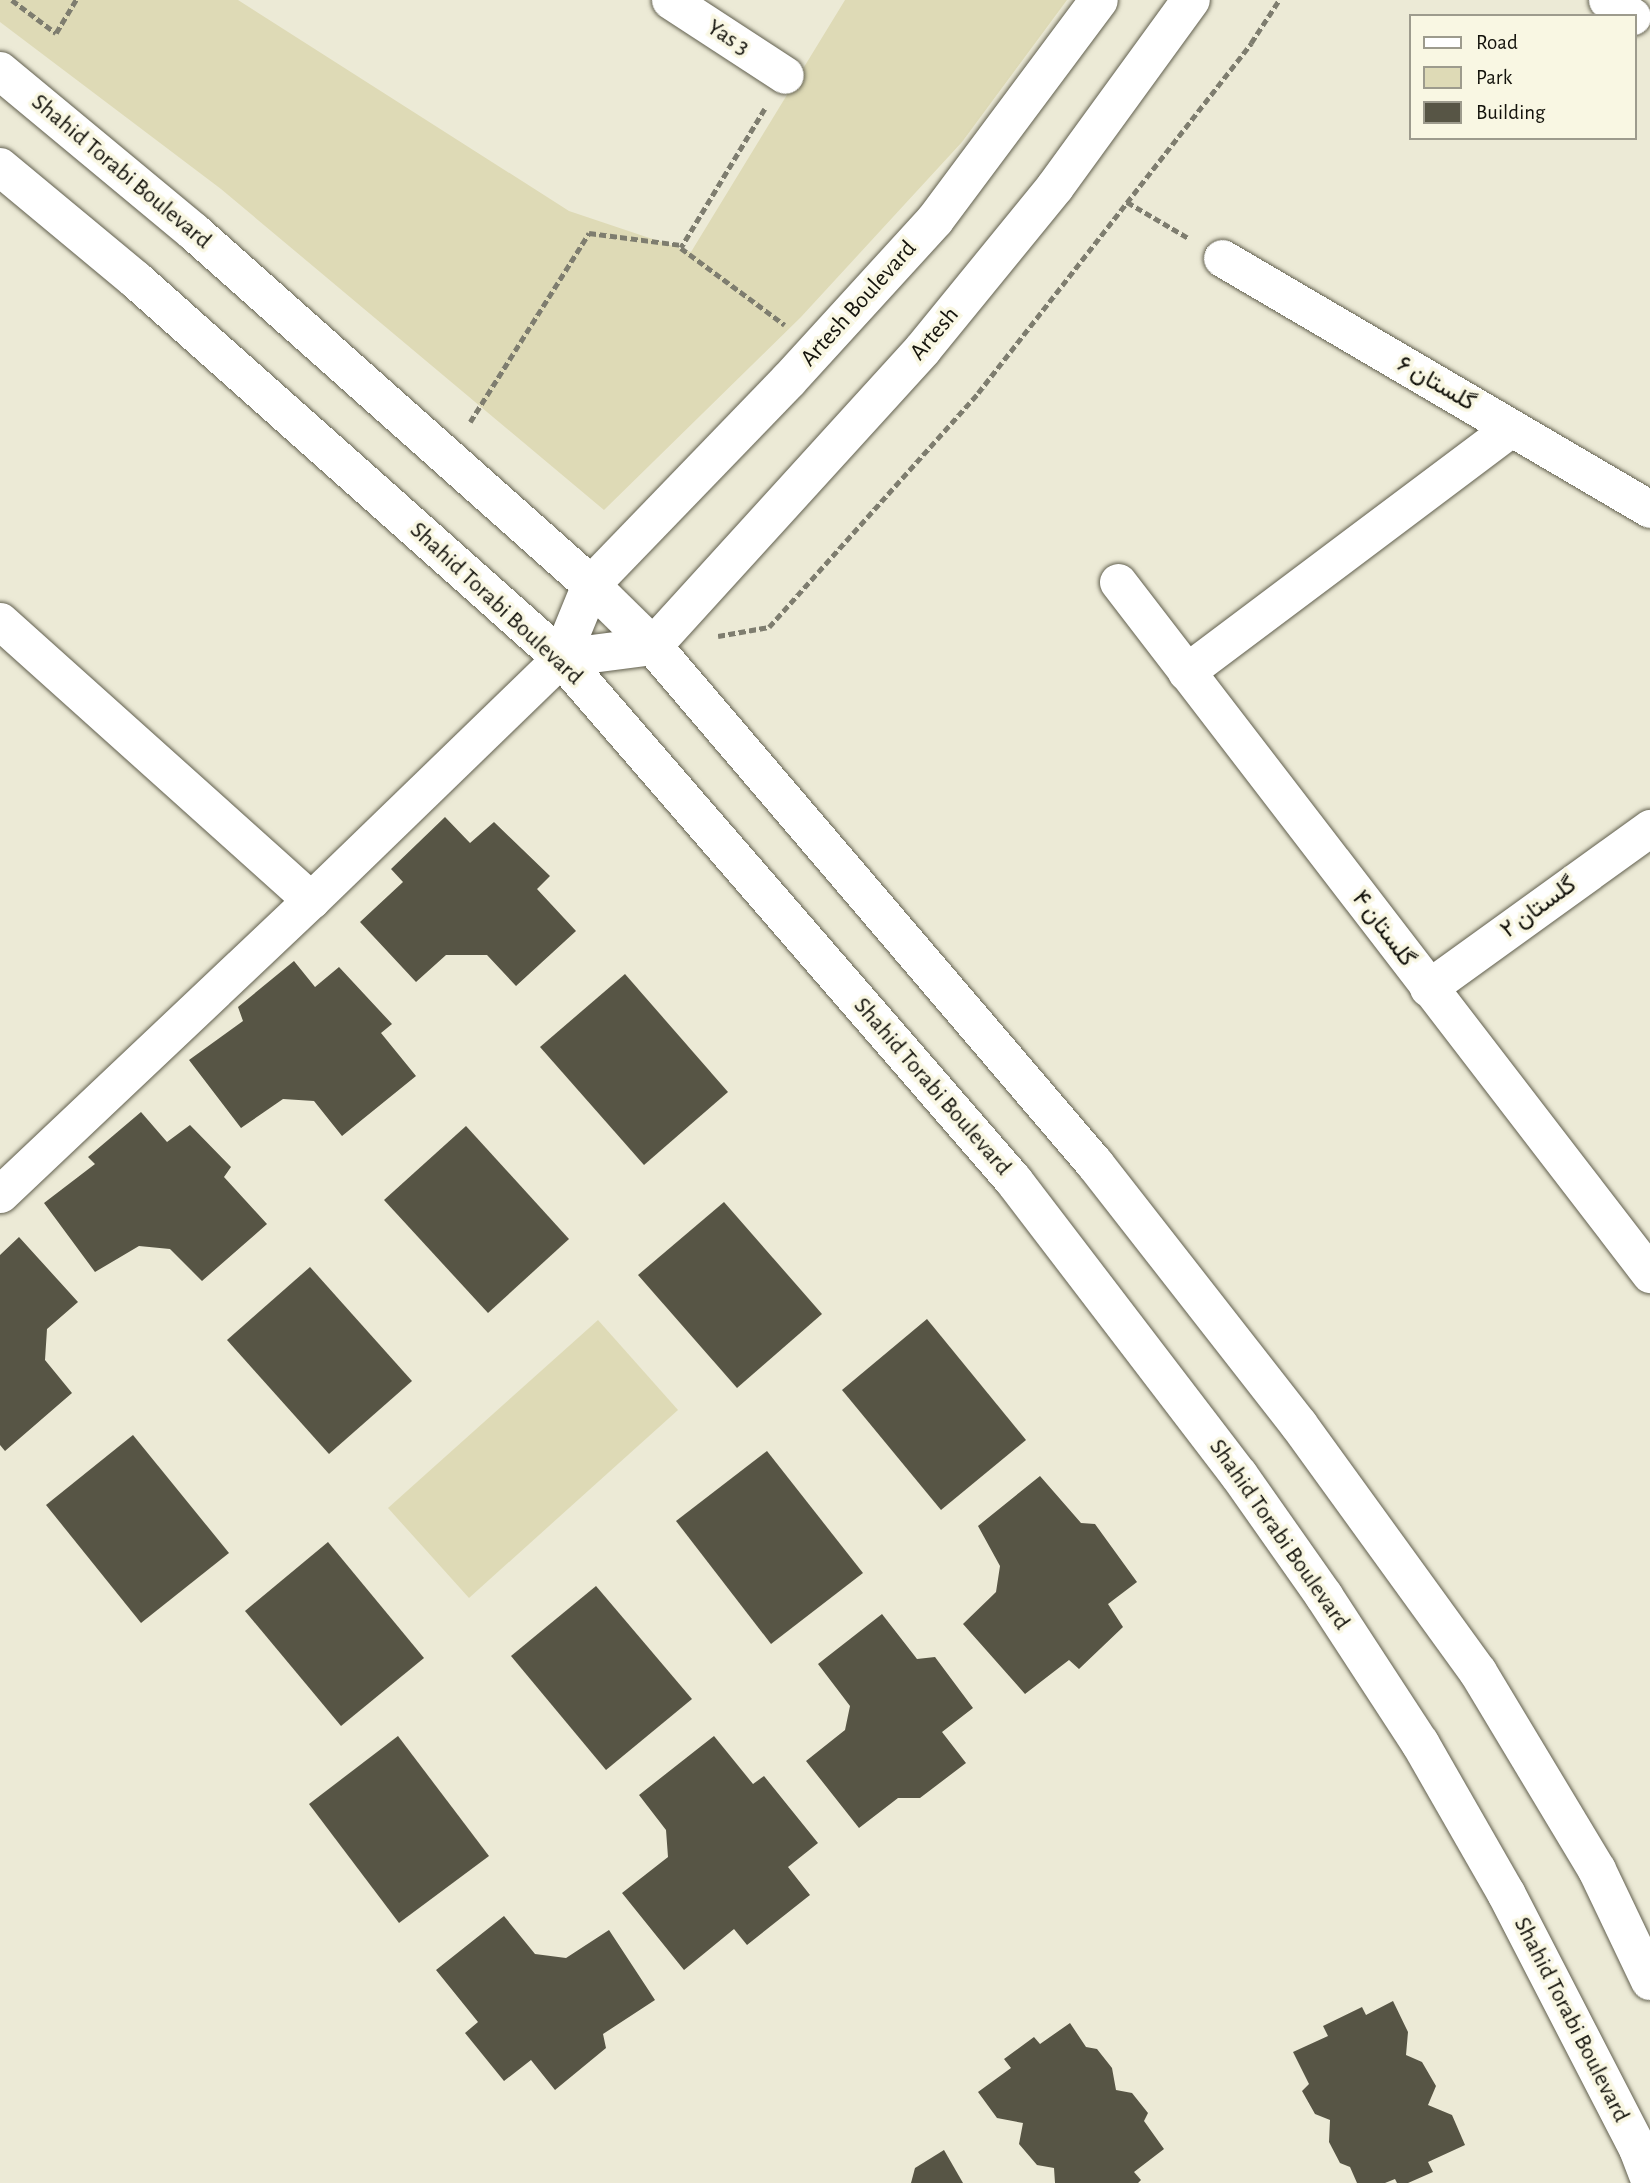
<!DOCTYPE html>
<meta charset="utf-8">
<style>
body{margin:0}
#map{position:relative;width:1650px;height:2183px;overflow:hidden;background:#ecead6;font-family:"Alegreya Sans",Vazirmatn,sans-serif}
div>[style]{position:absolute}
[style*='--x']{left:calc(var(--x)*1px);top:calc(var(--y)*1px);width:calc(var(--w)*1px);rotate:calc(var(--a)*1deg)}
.green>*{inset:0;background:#dedab6}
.building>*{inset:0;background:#575545}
.path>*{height:4.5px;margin-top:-2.25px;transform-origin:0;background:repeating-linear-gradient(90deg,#7e7d6f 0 7px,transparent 0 10.5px)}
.roads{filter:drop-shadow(0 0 2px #615f4e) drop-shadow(0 0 2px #615f4e)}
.street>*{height:37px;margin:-18.5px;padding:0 18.5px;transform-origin:18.5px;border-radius:18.5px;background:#fff}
.secondary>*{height:38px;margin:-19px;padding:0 19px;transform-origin:19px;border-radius:19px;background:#fff}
.primary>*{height:38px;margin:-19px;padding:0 19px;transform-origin:19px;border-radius:19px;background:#fff}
span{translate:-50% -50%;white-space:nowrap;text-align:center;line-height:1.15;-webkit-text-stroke:7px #f9f7e3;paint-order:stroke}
.street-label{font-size:24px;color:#13120b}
.legend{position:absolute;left:1409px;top:14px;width:228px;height:126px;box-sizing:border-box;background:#f9f7e3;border:2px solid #9d9b8d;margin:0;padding:9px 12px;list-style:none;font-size:21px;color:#13120b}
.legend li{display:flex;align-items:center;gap:14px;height:35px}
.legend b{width:35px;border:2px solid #9d9b8d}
</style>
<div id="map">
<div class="green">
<div style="clip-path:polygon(0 0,238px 0,569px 211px,691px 252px,845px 0,1067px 0,962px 142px,801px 317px,604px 510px,221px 189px,0 22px)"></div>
<div style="clip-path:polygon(598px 1320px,678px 1410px,469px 1598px,388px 1508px)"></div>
</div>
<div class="building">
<div style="clip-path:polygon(445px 817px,470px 843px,494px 822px,550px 876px,537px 889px,576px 931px,516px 986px,487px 955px,446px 955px,416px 982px,360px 922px,403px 882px,391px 869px)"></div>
<div style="clip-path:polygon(294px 961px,315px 987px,339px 967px,392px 1024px,381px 1033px,416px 1076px,342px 1136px,314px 1101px,283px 1099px,241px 1128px,189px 1060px,243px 1021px,238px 1007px)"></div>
<div style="clip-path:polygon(625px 974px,728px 1092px,644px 1165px,540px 1047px)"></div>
<div style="clip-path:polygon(141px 1112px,167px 1142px,190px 1125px,231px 1167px,224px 1177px,267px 1224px,202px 1281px,170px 1249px,139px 1246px,95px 1272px,44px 1203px,95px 1164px,88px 1157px)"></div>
<div style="clip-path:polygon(466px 1126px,569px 1239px,488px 1313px,384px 1200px)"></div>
<div style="clip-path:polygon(724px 1202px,822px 1314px,737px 1388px,638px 1275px)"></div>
<div style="clip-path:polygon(19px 1237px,78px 1302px,47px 1329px,45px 1360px,72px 1393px,5px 1451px,0 1445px,0 1255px)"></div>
<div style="clip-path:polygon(310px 1267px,412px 1381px,329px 1454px,227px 1340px)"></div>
<div style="clip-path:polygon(927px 1319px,1026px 1440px,941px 1510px,842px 1390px)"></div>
<div style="clip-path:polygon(133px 1435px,229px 1553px,141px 1623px,46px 1505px)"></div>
<div style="clip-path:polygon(767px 1451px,863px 1573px,771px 1644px,676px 1521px)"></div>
<div style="clip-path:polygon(1040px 1476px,1081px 1523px,1095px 1524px,1137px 1582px,1108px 1604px,1123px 1627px,1079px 1669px,1069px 1660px,1025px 1694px,963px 1624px,996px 1592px,1000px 1566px,978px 1526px)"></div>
<div style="clip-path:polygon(328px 1542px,424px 1658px,341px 1726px,245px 1611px)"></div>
<div style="clip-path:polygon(596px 1586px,692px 1699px,606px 1770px,511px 1656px)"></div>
<div style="clip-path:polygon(882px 1614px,917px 1659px,935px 1657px,973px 1708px,942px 1732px,966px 1763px,920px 1798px,898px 1798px,859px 1828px,806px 1761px,845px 1730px,850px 1706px,818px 1664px)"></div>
<div style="clip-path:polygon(398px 1736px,489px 1856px,399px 1923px,309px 1804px)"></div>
<div style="clip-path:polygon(714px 1736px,753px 1784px,764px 1776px,818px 1843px,788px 1867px,810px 1895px,747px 1945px,734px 1929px,684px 1970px,622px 1893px,668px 1857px,666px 1830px,639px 1795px)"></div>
<div style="clip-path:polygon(504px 1916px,535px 1954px,566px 1958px,609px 1930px,655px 2000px,603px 2034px,606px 2048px,555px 2090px,531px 2060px,504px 2081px,465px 2033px,478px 2022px,436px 1970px)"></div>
<div style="clip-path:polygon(1393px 2001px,1408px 2032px,1406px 2055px,1422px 2062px,1436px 2086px,1428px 2105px,1452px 2115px,1465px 2145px,1428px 2162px,1433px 2172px,1408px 2183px,1397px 2183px,1395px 2179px,1385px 2183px,1357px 2183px,1350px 2167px,1340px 2163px,1329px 2142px,1330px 2120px,1315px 2114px,1302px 2091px,1309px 2084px,1293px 2052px,1328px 2036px,1323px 2026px,1362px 2007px,1366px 2015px)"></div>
<div style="clip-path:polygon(1070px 2023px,1086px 2047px,1097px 2049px,1112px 2068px,1116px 2090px,1132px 2093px,1148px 2113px,1144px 2121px,1164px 2149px,1134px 2172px,1141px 2180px,1138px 2183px,1055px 2183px,1054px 2168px,1037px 2165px,1019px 2144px,1023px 2123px,997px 2118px,978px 2092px,1011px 2068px,1004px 2059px,1034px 2037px,1040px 2044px)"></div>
<div style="clip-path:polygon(944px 2150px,963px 2183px,911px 2183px,915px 2168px)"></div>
</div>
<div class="path">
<div style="--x:12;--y:0;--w:55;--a:36.9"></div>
<div style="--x:56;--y:33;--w:39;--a:-59"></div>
<div style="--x:765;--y:109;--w:162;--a:121.1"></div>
<div style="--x:681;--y:248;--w:129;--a:36.5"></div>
<div style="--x:1127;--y:202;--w:73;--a:30.4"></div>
<div style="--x:470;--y:422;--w:223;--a:-57.8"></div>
<div style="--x:589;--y:233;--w:94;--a:7.4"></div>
<div style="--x:718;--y:636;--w:52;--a:-10"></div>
<div style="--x:769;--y:627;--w:314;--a:-48.2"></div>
<div style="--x:978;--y:393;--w:444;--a:-52"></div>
<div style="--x:1251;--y:43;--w:51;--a:-56.9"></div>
</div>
<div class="roads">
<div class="street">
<div style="--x:670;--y:0;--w:137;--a:33.1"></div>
<div style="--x:1607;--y:0;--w:30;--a:33"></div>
<div style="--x:1222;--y:258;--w:496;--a:30.4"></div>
<div style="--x:1118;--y:582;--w:873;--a:52.45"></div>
<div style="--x:0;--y:621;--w:418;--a:41.9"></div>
<div style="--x:1186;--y:672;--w:406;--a:-36.9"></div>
<div style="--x:1428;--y:988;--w:274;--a:-35.8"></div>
<div style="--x:0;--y:1194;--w:428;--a:-43.4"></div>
<div style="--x:311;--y:900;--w:348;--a:-44.1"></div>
</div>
<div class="secondary">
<div style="--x:591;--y:585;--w:284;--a:-46"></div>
<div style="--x:788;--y:381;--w:218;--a:-47.6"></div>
<div style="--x:935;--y:220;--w:274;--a:-53.3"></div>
<div style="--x:653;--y:646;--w:401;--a:-47.7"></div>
<div style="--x:923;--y:349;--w:209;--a:-50.8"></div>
<div style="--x:1055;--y:187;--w:231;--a:-54"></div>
</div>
<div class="primary">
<div style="--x:0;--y:71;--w:252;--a:39.7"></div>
<div style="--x:194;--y:232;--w:531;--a:41.64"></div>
<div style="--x:591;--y:585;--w:87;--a:44.5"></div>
<div style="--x:653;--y:646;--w:681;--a:49.53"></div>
<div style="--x:1095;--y:1164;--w:331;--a:52"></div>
<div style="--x:1299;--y:1425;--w:305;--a:54.1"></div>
<div style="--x:1478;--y:1672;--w:231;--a:59"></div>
<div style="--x:1597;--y:1870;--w:123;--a:64.5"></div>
<div style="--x:0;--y:167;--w:177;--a:39.7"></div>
<div style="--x:136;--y:280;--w:569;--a:41.65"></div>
<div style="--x:561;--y:658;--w:692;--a:49.1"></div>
<div style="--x:1014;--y:1181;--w:370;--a:52.6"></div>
<div style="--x:1239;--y:1475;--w:148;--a:54.9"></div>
<div style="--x:1324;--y:1596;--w:176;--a:56.9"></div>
<div style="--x:1420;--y:1743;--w:173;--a:60.2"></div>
<div style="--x:1506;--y:1893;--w:288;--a:62.7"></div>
<div style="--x:1638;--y:2149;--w:34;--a:69"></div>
<div style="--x:591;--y:585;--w:79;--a:112.3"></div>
<div style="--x:561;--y:658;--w:93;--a:-7.4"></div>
</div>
</div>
<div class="street-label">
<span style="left:728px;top:38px;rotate:33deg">Yas 3</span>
<span style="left:121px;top:172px;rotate:40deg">Shahid Torabi Boulevard</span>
<span style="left:859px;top:304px;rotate:-48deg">Artesh Boulevard</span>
<span style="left:935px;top:334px;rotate:-50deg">Artesh</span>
<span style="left:1436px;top:384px;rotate:30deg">گلستان ۶</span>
<span style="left:496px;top:604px;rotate:43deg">Shahid Torabi Boulevard</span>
<span style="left:1539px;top:908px;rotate:-36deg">گلستان ۲</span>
<span style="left:1383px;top:929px;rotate:53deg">گلستان ۴</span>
<span style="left:932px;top:1087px;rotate:49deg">Shahid Torabi Boulevard</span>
<span style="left:1279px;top:1535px;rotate:55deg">Shahid Torabi Boulevard</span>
<span style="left:1571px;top:2020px;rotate:63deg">Shahid Torabi Boulevard</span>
</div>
<ul class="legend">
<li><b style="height:9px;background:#fff"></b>Road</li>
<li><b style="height:19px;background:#dedab6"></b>Park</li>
<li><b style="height:19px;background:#575545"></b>Building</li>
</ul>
</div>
